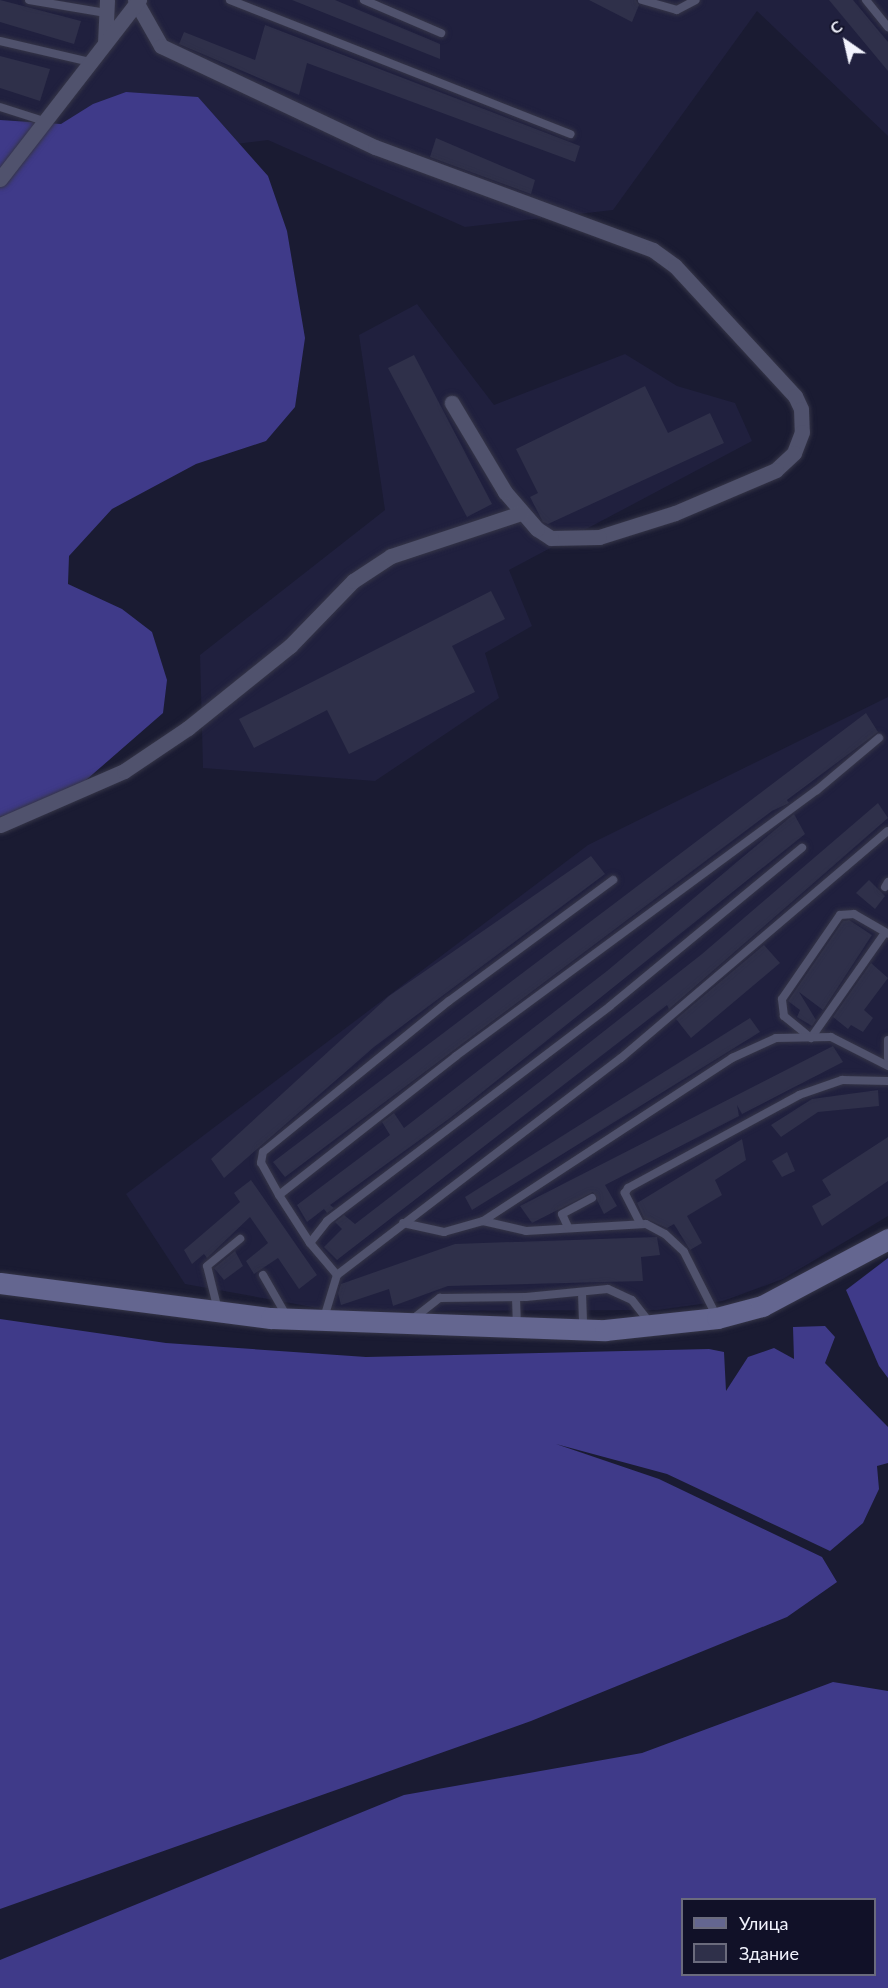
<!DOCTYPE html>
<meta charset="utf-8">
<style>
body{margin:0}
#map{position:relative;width:888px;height:1988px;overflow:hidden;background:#1a1b32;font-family:Lato,sans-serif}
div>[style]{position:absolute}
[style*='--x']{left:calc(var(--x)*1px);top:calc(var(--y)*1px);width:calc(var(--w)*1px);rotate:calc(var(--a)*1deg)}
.built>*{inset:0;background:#20203e}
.forest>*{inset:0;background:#3f3a89}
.building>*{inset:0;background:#2f304a}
.roads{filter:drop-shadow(0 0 2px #353547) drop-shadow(0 0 2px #353547)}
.lane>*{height:8px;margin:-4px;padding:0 4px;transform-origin:4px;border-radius:4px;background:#50526d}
.street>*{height:15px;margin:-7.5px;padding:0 7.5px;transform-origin:7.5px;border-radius:7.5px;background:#50526d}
.secondary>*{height:21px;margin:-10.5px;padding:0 10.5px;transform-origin:10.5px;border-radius:10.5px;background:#646690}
span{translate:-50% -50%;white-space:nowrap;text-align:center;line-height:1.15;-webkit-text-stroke:5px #111128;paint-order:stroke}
.legend{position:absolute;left:681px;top:1898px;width:195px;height:78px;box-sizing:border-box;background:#111128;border:2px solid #6b6b7d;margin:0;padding:8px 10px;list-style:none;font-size:18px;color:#f2f3fd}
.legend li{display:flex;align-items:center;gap:12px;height:30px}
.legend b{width:30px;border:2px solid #6b6b7d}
.north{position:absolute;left:816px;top:12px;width:60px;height:60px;-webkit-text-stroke:4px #111128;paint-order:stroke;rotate:326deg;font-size:16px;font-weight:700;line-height:24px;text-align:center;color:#f2f3fd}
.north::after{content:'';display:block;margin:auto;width:21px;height:27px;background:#f2f3fd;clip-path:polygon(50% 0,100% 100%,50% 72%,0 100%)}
</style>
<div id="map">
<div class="built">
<div style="clip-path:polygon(0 0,888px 0,888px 136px,757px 11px,613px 210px,465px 227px,268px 140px,82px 163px,0 141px)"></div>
<div style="clip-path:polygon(417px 304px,494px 405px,625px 354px,677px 386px,735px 403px,752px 441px,509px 570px,532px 626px,485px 653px,499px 698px,375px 781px,203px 768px,200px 655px,385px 510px,359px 335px)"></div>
<div style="clip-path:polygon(888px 697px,888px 1216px,783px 1279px,723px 1301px,658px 1310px,334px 1311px,185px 1284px,126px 1194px,588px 845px)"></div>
</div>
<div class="forest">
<div style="clip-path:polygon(126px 92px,198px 97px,268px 176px,287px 231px,305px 338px,295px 407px,266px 441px,196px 464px,112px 509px,69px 556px,68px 584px,122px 609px,152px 632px,167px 680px,163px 713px,70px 794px,0 817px,0 120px,61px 124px,93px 104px)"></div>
<div style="clip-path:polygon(888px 1258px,888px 1378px,879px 1366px,846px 1290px)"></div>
<div style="clip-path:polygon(0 1319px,166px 1343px,366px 1357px,709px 1349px,724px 1352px,726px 1391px,748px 1357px,774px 1348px,794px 1359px,793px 1327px,825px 1326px,835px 1337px,825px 1363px,888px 1427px,888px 1463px,877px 1466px,879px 1489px,863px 1523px,830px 1551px,667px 1474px,556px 1444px,659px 1479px,822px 1557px,837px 1582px,787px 1617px,531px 1721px,0 1909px)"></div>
<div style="clip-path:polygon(evenodd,833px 1682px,888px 1691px,888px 1988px,0 1988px,0 1960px,404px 1795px,642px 1753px,833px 1682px,682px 1900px,874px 1900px,874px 1974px,682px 1974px,682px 1900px)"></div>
</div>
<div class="building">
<div style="clip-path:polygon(0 0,81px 21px,74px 44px,0 22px)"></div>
<div style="clip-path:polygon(292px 0,335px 0,440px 44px,440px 59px)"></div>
<div style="clip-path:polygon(589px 0,636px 0,639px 5px,632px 22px)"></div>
<div style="clip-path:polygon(829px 0,853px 0,888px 42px,888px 71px)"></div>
<div style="clip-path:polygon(265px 25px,580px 146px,575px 162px,307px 63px,299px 95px,179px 44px,184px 32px,255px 60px)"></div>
<div style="clip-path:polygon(0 56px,50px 69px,40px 101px,0 88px)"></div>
<div style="clip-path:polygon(436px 138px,535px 180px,531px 194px,430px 157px)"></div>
<div style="clip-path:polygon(414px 355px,492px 504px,467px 517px,388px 368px)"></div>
<div style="clip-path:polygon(645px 386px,668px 433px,710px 413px,724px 443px,548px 524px,543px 522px,530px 497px,538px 493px,516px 449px)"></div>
<div style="clip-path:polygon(491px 591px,505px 619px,452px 646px,475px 692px,349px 754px,327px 710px,254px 748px,239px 719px)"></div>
<div style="clip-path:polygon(866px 713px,878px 732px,787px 800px,789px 803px,772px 811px,285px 1177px,273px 1162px)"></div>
<div style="clip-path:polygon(878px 803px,888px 818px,669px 1009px,667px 1005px,337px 1260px,324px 1247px,342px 1229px,335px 1222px,344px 1215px,355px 1224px,542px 1080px,702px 954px)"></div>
<div style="clip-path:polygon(794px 814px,805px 834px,450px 1118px,330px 1205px,334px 1208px,327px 1213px,324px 1209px,307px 1222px,297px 1205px,390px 1135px,382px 1122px,394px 1113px,404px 1128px,607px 971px)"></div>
<div style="clip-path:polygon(591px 856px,605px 874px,374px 1047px,224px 1178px,211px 1159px,389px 996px)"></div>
<div style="clip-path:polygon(869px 880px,885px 896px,875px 909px,856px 893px)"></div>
<div style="clip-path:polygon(849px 920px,872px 935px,823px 1010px,799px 992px,816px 1020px,812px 1026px,797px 1017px,800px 1010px,788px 1001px,843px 921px)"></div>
<div style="clip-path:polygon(764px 945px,780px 963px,691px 1038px,676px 1019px)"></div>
<div style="clip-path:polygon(871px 963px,888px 978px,864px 1010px,873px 1018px,863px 1032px,851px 1025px,848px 1029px,833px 1017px)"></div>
<div style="clip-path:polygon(750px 1018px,760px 1032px,472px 1210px,465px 1197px)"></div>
<div style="clip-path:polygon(833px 1046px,843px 1062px,742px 1114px,737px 1105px,739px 1116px,605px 1185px,617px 1206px,604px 1214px,593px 1192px,532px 1223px,520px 1206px)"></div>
<div style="clip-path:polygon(878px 1090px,879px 1106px,818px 1112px,781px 1137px,771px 1125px,812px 1099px)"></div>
<div style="clip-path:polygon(888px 1137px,888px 1181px,822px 1226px,812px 1206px,831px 1195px,822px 1180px)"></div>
<div style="clip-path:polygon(742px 1139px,746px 1160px,715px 1180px,722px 1195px,687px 1216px,702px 1243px,690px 1250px,674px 1224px,667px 1228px,644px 1218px,637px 1203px)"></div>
<div style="clip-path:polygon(787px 1152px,795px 1171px,782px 1177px,772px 1161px)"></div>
<div style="clip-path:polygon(251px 1180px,317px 1275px,299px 1289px,278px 1258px,254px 1274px,246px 1261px,268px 1243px,250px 1217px,207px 1258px,204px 1254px,192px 1264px,184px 1250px,240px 1202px,234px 1193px)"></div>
<div style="clip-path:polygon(657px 1237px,660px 1255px,641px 1257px,643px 1281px,448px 1286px,393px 1306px,389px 1289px,341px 1305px,338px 1293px,341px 1284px,455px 1244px)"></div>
<div style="clip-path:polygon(235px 1251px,243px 1266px,224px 1280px,214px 1268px)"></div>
</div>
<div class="roads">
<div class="lane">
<div style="--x:29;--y:0;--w:78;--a:9.6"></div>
<div style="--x:230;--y:0;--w:366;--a:21.5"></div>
<div style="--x:364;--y:0;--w:84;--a:23.2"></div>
<div style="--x:642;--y:0;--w:36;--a:16"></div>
<div style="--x:677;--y:10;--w:21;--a:-28"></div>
<div style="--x:866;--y:0;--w:35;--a:51"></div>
<div style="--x:0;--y:41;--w:92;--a:13.1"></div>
<div style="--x:0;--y:107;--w:46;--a:17.7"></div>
<div style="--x:885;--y:887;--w:6;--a:-59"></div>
<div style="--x:884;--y:934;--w:127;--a:125.1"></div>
<div style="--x:811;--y:1038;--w:35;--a:-141"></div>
<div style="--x:784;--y:1016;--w:17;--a:-97"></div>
<div style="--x:782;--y:999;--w:102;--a:-55.4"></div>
<div style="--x:840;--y:915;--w:14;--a:-4"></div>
<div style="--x:854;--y:914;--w:39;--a:30"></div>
<div style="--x:888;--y:1040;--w:18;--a:90"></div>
<div style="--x:279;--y:1195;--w:37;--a:-119"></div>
<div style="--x:261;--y:1163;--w:11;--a:-80"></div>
<div style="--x:263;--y:1152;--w:240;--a:-39.1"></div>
<div style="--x:449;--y:1001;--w:204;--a:-36.4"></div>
<div style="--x:483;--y:1221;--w:44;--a:13.1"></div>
<div style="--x:526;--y:1231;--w:120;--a:-3.3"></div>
<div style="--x:646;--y:1224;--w:21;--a:28"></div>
<div style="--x:665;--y:1234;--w:26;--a:43"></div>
<div style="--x:684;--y:1252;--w:73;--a:63.1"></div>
<div style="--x:403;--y:1223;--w:42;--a:12.4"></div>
<div style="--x:444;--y:1232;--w:41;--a:-15.8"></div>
<div style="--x:483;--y:1221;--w:298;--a:-33.2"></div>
<div style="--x:732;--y:1058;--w:48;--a:-24.4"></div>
<div style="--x:776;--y:1038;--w:55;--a:-1"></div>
<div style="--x:831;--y:1037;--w:64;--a:27"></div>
<div style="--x:640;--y:1223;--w:34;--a:-117"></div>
<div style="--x:625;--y:1193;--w:6;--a:-59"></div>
<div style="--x:628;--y:1188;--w:195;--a:-28.5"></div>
<div style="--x:799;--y:1095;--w:46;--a:-19.2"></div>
<div style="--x:842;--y:1080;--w:46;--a:1.2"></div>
<div style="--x:568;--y:1227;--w:14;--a:-115"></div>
<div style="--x:562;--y:1214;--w:34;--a:-28"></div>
<div style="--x:310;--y:1243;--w:57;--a:-122.9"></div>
<div style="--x:279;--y:1195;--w:225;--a:-38.1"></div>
<div style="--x:456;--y:1056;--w:448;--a:-36.4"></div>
<div style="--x:817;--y:790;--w:81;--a:-40"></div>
<div style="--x:263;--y:1275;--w:46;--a:60.1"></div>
<div style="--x:337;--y:1275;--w:42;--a:-130.2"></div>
<div style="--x:310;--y:1243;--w:28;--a:-52"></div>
<div style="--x:327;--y:1221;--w:355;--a:-37.2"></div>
<div style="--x:610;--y:1006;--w:249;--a:-39.5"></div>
<div style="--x:582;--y:1293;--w:35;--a:88"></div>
<div style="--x:516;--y:1298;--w:28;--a:88"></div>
<div style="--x:218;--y:1310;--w:45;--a:-104"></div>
<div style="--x:207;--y:1266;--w:43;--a:-39.3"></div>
<div style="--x:324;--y:1318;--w:45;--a:-73.2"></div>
<div style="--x:337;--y:1275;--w:357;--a:-37.4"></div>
<div style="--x:621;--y:1058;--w:350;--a:-40.4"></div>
<div style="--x:414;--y:1318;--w:33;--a:-38"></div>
<div style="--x:440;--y:1298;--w:86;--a:-0.7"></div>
<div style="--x:526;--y:1297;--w:82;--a:-5.6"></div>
<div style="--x:608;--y:1289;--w:26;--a:25"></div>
<div style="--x:632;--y:1300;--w:28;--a:52"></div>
</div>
<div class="street">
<div style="--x:135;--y:0;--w:53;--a:60.5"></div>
<div style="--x:161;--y:46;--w:237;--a:25.3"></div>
<div style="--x:375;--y:147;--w:296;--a:20.3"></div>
<div style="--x:653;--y:250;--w:27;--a:36"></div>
<div style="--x:675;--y:266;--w:177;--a:47.3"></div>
<div style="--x:795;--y:396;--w:14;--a:65"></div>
<div style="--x:801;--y:409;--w:23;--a:88"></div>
<div style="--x:802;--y:432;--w:22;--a:111"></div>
<div style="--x:794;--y:453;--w:25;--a:137"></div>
<div style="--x:776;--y:470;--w:110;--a:156.9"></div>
<div style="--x:675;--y:513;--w:80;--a:162.5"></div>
<div style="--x:599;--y:537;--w:48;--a:178.8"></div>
<div style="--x:551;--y:538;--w:17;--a:-147"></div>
<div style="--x:537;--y:529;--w:49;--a:-130.9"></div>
<div style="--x:505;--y:492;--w:104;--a:-120.8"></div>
<div style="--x:105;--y:43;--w:43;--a:-87.3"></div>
<div style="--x:0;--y:179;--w:227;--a:-52.2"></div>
<div style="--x:0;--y:825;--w:135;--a:-23.5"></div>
<div style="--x:124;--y:771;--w:77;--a:-33.9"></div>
<div style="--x:188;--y:728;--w:131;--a:-38.8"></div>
<div style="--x:290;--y:646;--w:91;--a:-45.9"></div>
<div style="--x:353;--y:581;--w:45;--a:-33.3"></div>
<div style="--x:391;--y:556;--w:137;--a:-18.3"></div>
</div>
<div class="secondary">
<div style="--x:0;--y:1283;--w:273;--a:7.4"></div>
<div style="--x:271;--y:1318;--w:334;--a:2.1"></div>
<div style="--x:605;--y:1330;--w:113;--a:-6.1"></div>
<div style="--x:717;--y:1318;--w:47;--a:-14.9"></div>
<div style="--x:762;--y:1306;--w:143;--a:-28"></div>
</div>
</div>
<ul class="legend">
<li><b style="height:8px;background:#646690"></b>Улица</li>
<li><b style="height:16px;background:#2f304a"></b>Здание</li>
</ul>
<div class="north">С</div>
</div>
